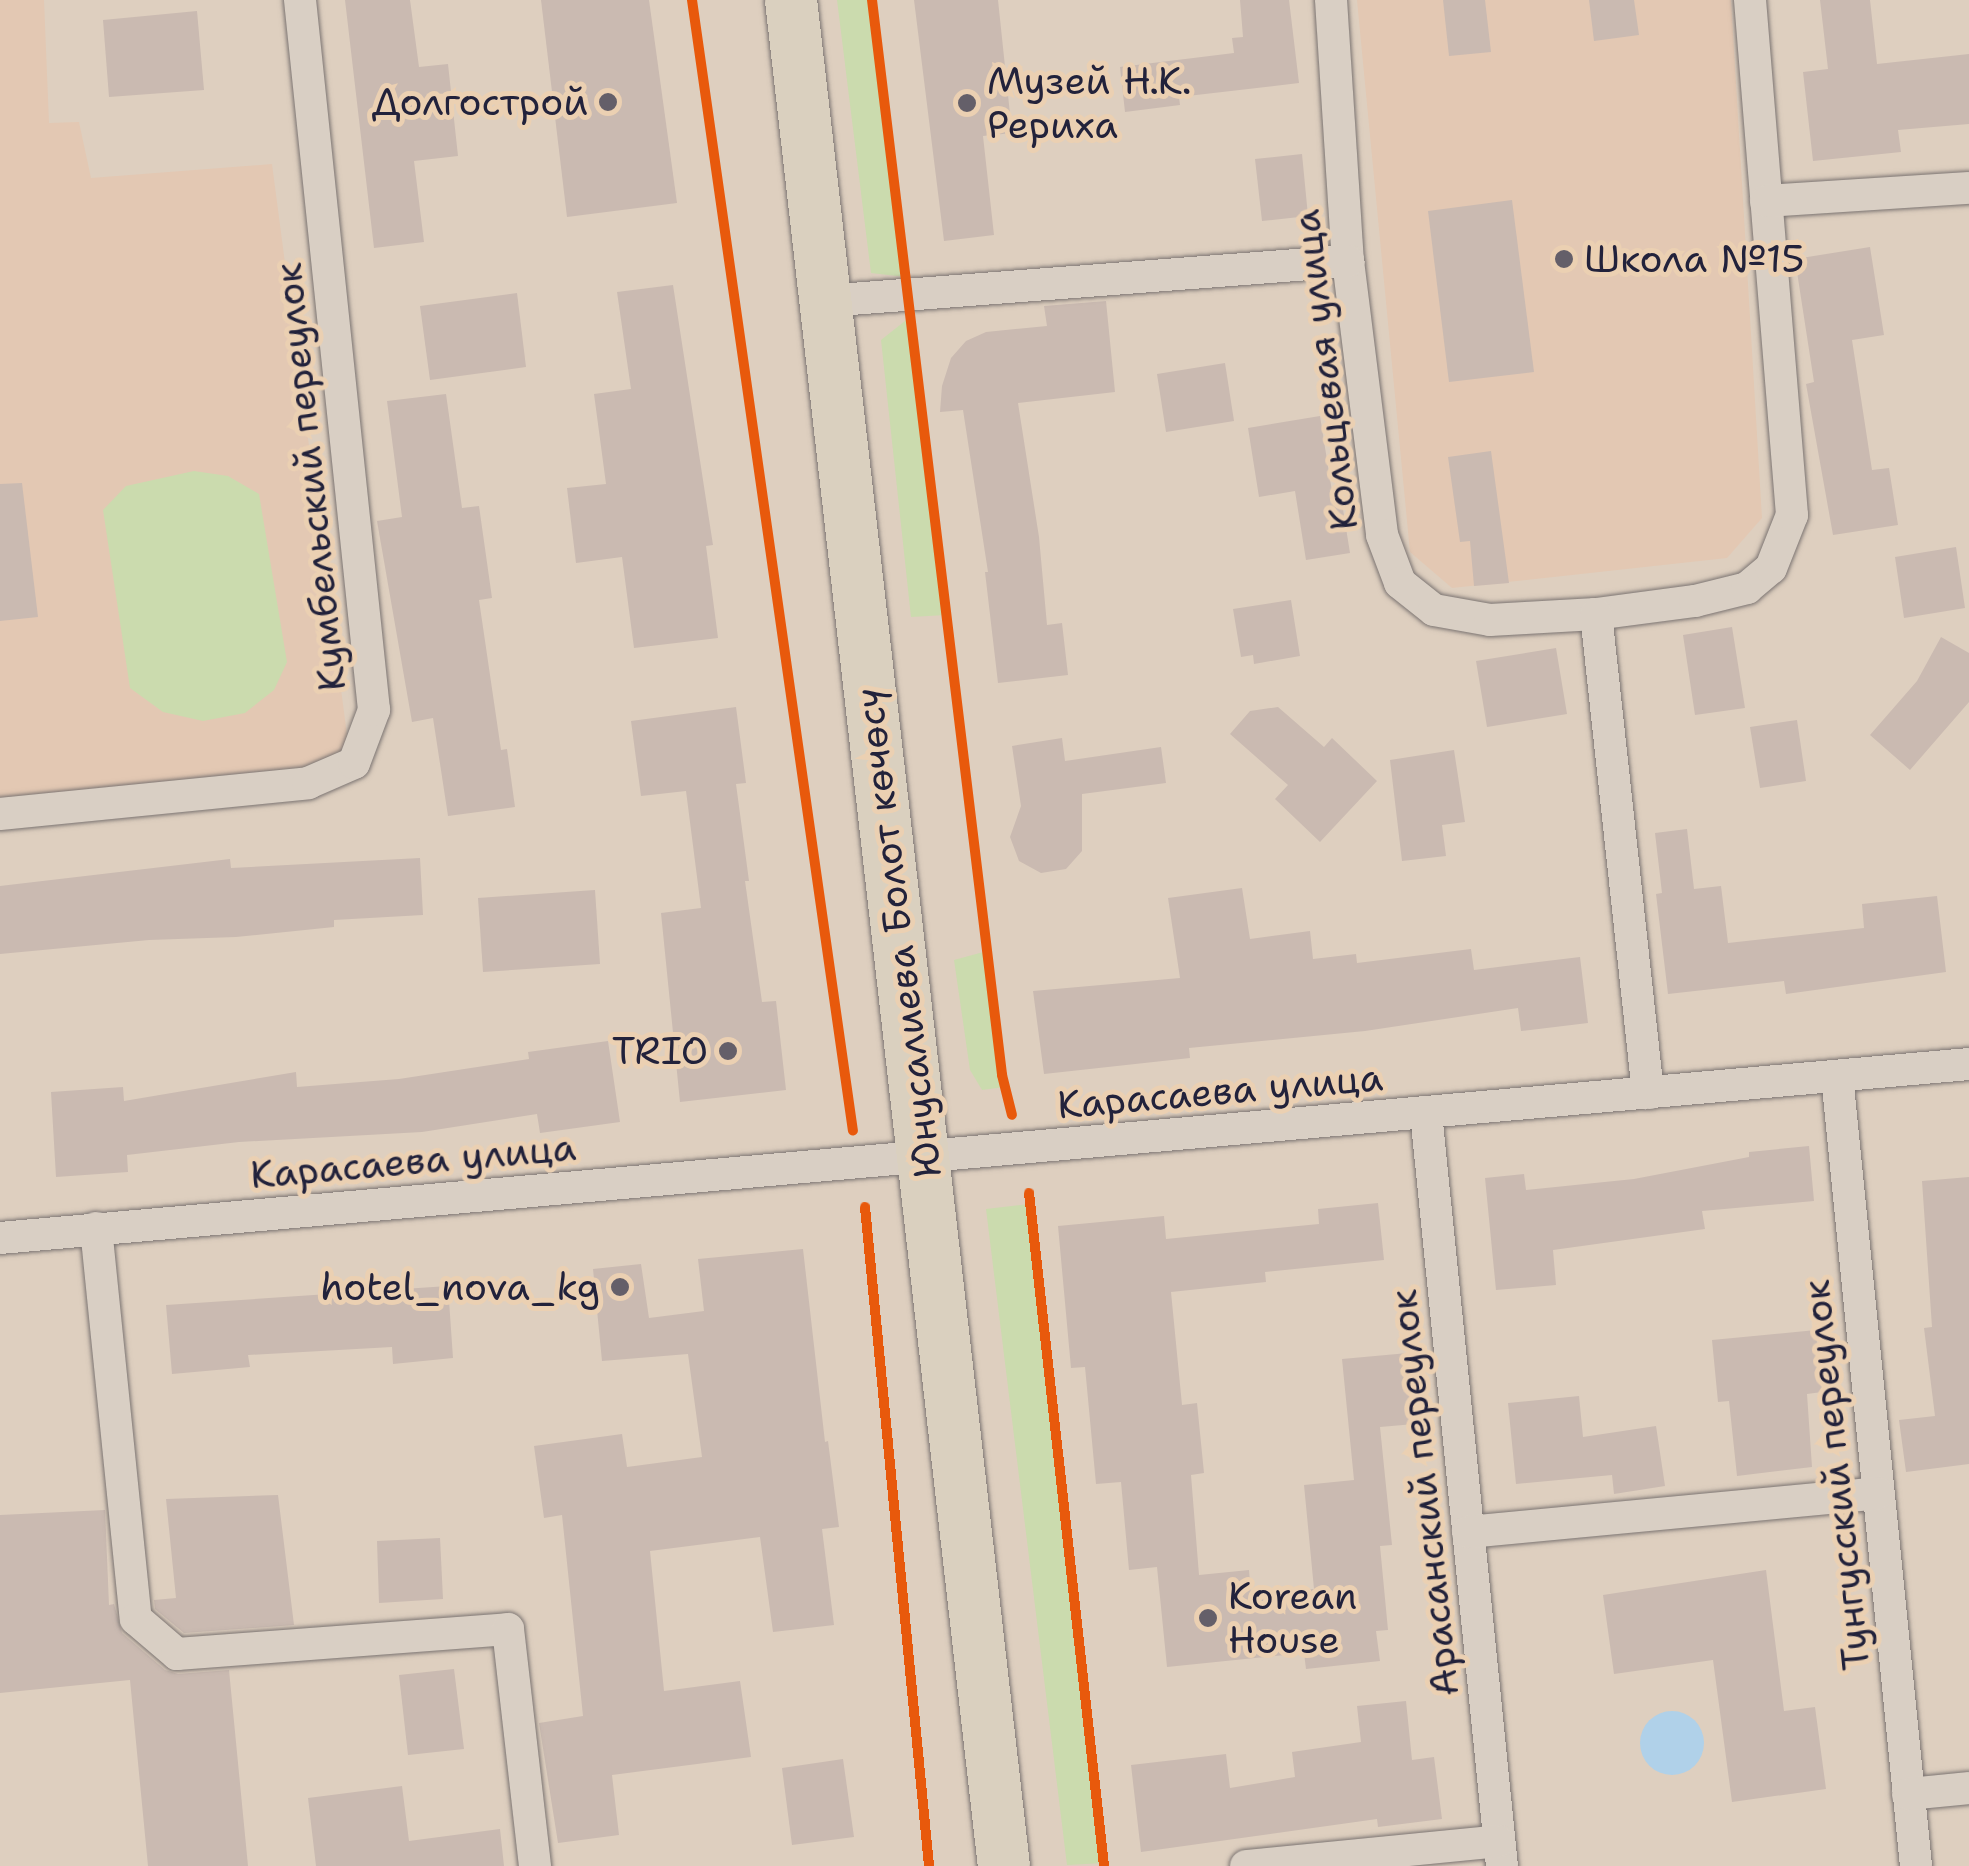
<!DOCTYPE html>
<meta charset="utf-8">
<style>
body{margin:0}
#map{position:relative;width:1969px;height:1866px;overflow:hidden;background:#decfbf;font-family:"Shantell Sans",sans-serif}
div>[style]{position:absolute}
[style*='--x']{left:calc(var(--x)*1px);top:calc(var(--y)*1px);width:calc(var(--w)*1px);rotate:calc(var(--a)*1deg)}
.built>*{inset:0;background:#e3c8b3}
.green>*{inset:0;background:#cbdbae}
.water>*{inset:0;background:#b0d1e9}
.round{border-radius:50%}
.building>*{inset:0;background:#cabab1}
.roads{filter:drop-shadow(0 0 2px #7b7472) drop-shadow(0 0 2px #7b7472)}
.street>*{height:32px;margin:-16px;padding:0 16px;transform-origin:16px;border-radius:16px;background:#d9cfc4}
.primary>*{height:52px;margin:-26px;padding:0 26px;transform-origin:26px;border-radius:26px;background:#dad0bf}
.cycleway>*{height:10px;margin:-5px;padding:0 5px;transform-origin:5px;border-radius:5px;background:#e8590c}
.dots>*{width:28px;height:28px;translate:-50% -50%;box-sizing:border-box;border:5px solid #ebd0b2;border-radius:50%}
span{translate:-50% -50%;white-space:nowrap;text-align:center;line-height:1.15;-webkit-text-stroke:10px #ebd0b2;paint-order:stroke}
.poi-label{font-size:38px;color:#22223b}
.left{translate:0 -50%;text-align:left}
.right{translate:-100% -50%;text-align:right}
.street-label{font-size:38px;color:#22223b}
</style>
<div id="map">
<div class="built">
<div style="clip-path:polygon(0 0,44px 0,49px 123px,79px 122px,91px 178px,272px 164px,349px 750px,307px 769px,0 802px)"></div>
<div style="clip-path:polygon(1357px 0,1731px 0,1762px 518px,1727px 558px,1452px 588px,1410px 552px)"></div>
</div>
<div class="green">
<div style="clip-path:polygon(837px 0,872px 0,905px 277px,871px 273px)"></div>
<div style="clip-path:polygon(910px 317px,946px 615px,911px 617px,881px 340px)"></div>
<div style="clip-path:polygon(194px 471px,228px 476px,259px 494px,287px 662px,274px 690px,245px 713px,203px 721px,163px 712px,130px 688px,103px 510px,126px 486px)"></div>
<div style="clip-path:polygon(987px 951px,1005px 1087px,982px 1090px,970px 1070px,954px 960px)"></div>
<div style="clip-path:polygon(1030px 1204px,1104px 1863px,1067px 1865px,986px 1209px)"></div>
</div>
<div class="water">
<div class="round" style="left:1640px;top:1711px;width:64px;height:64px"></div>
</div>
<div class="building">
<div style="clip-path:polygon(345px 0,410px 0,419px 67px,448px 64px,458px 156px,414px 161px,424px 242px,374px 248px)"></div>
<div style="clip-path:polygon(541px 0,649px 0,677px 203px,567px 217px)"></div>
<div style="clip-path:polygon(914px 0,998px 0,1012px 133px,983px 136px,994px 235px,944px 241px)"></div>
<div style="clip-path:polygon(1240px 0,1289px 0,1299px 83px,1179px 97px,1180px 105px,1125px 112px,1120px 67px,1234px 53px,1232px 38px,1243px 37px)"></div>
<div style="clip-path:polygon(1443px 0,1485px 0,1491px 52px,1449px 56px)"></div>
<div style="clip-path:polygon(1589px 0,1634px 0,1639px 35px,1594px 41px)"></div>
<div style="clip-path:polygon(1820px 0,1870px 0,1877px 64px,1969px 54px,1969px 124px,1898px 130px,1901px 152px,1813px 161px,1803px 72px,1828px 69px)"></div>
<div style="clip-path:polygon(197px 11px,204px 90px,109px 97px,103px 20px)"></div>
<div style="clip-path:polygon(1302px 154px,1308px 216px,1262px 221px,1255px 159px)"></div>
<div style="clip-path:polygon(1512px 200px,1534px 372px,1449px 382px,1428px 211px)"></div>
<div style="clip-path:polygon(1870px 247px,1884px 335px,1852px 340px,1872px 470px,1889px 468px,1898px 525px,1833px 535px,1806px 384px,1814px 382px,1795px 259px)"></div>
<div style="clip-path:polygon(673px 285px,713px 545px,706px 546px,718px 638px,634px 648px,622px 557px,576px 563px,567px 488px,606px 484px,594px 394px,631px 389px,617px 292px)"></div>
<div style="clip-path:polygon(517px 293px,526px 367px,430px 380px,420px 306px)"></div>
<div style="clip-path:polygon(1106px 301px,1115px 392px,1018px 403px,1039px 537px,1047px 625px,1062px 623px,1068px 675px,998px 683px,985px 572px,988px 572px,963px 410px,940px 412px,942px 386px,951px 358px,966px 341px,986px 332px,1047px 326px,1044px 306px)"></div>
<div style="clip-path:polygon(1225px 363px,1234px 421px,1166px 432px,1157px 374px)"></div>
<div style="clip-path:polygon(446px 394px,462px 508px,479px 506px,492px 598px,479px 600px,501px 750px,507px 749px,515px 807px,448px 816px,433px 718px,412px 722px,377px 521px,402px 517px,387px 401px)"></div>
<div style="clip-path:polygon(1320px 416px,1334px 504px,1342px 503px,1350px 553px,1306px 560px,1295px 491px,1259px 497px,1248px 428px)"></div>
<div style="clip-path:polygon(1491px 451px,1509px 583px,1474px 586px,1470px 541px,1460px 542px,1448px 457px)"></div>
<div style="clip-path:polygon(22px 483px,38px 617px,0 621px,0 484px)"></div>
<div style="clip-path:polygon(1956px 547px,1965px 608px,1904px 618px,1895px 557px)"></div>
<div style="clip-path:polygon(1291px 600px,1300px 656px,1254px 664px,1253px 655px,1241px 657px,1233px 609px)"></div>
<div style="clip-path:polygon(1732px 627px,1745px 708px,1695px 715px,1683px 635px)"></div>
<div style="clip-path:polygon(1941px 637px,1969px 653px,1969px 702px,1910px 770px,1870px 735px,1917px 681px)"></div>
<div style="clip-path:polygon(1556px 648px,1567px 714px,1487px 727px,1476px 661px)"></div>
<div style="clip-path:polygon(736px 707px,746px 783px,736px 784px,749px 881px,745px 881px,762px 1002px,776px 1001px,786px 1090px,680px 1102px,661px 913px,701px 908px,686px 791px,641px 796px,631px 721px)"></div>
<div style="clip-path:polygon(1278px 707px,1324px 747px,1332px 738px,1377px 781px,1320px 842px,1275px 799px,1288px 785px,1230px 734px,1250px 711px)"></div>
<div style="clip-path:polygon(1797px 720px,1806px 781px,1760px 788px,1750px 727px)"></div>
<div style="clip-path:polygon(1062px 738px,1065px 761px,1161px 747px,1166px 783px,1082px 794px,1082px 851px,1066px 869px,1041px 873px,1019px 861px,1010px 837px,1021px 806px,1012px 746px)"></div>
<div style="clip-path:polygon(1454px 750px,1465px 822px,1442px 825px,1446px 856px,1402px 861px,1390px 760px)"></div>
<div style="clip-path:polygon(1687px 829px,1694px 889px,1721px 886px,1728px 943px,1864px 928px,1862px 904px,1937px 896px,1946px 972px,1786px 994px,1784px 981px,1668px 994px,1656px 894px,1662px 893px,1655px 833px)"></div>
<div style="clip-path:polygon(420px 858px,423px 915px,334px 920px,334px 927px,236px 937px,149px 940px,0 954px,0 886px,230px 859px,231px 868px)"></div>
<div style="clip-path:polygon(1242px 888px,1250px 939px,1310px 931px,1313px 959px,1356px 954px,1357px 963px,1471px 949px,1474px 970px,1580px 957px,1588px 1023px,1521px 1031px,1518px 1008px,1365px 1031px,1189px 1048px,1190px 1058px,1044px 1074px,1033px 991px,1180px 978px,1168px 898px)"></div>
<div style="clip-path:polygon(595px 890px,600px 964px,483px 972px,478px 898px)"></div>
<div style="clip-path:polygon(608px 1041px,620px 1122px,540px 1133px,537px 1114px,422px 1132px,239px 1142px,127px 1155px,128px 1172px,56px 1177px,51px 1092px,123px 1087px,124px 1101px,296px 1072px,297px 1087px,399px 1079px,529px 1059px,528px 1052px)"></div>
<div style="clip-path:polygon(1809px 1146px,1814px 1201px,1702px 1211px,1705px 1229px,1553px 1250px,1556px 1285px,1496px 1290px,1485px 1178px,1524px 1174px,1526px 1190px,1634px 1179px,1749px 1157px,1749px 1152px)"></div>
<div style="clip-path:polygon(1969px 1177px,1969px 1464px,1906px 1472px,1899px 1420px,1935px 1416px,1924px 1328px,1932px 1327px,1922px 1181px)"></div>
<div style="clip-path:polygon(1378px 1203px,1384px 1260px,1265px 1272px,1266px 1282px,1171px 1292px,1182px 1405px,1197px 1403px,1204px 1473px,1191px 1475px,1199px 1575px,1249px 1570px,1251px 1595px,1314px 1589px,1304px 1485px,1354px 1480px,1342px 1359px,1419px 1352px,1426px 1423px,1380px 1427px,1392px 1545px,1380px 1546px,1388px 1630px,1376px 1631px,1380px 1661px,1306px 1669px,1304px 1653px,1167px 1667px,1157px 1567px,1129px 1570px,1121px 1482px,1096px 1484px,1085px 1367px,1071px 1368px,1058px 1226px,1164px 1216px,1166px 1239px,1319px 1224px,1318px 1209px)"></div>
<div style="clip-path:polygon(803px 1249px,825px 1442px,828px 1441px,839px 1527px,822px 1529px,834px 1625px,773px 1632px,760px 1537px,650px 1551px,664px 1691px,740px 1681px,751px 1757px,612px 1775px,619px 1835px,558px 1843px,539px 1723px,583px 1716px,562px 1515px,544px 1518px,534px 1446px,622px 1434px,627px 1467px,702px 1457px,688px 1354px,602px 1361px,593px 1269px,641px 1264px,649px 1318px,704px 1311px,698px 1259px)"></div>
<div style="clip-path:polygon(448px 1286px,453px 1358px,393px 1364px,392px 1347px,248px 1355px,250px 1367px,172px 1374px,166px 1305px)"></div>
<div style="clip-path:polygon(1816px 1330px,1822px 1392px,1807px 1394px,1812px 1467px,1737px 1476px,1729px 1401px,1718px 1402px,1712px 1340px)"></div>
<div style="clip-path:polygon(1579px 1396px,1583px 1437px,1656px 1426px,1665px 1486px,1614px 1494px,1612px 1475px,1516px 1484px,1508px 1403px)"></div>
<div style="clip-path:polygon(278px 1495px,294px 1625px,184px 1633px,155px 1609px,154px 1600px,176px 1598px,166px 1499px)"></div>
<div style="clip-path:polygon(105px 1510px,109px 1605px,114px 1604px,122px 1633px,165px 1670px,178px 1674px,229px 1670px,248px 1866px,148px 1866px,130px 1680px,0 1693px,0 1515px)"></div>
<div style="clip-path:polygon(440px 1538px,443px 1599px,379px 1603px,377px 1541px)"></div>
<div style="clip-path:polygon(1766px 1570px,1784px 1711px,1815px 1707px,1826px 1789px,1732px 1802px,1713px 1660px,1614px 1674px,1603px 1595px)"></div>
<div style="clip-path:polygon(454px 1669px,464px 1749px,408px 1755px,399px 1675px)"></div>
<div style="clip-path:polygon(1406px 1701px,1412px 1760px,1434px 1757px,1442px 1819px,1378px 1827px,1377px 1819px,1141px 1852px,1131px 1765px,1226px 1754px,1230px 1788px,1295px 1777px,1292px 1752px,1361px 1742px,1357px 1706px)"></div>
<div style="clip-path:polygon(843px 1759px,854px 1837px,792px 1845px,782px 1768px)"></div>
<div style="clip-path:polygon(402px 1786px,409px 1841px,500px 1829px,504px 1866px,316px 1866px,308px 1798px)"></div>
</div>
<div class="roads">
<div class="street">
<div style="--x:1331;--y:0;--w:262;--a:86.3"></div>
<div style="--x:1348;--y:261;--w:276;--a:82.9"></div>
<div style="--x:1382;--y:535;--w:51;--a:69.4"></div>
<div style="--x:1400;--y:583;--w:43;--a:38.5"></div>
<div style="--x:1434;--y:610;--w:57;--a:10.1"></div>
<div style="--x:1490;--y:620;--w:106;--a:-3.2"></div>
<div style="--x:1596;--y:614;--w:100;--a:-7.5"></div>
<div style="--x:1695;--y:601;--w:54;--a:-14"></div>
<div style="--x:1747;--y:588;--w:31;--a:-40"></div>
<div style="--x:1771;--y:568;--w:57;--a:-68.4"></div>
<div style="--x:1792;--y:515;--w:517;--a:-94.66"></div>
<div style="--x:1766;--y:201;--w:203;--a:-3.7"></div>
<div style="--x:825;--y:301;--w:525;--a:-4.37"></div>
<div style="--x:1596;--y:614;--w:482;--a:83.8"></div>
<div style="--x:0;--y:814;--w:310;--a:-5.7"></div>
<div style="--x:308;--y:783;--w:50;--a:-23.5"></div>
<div style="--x:354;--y:763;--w:57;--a:-69.3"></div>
<div style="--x:374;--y:710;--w:714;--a:-95.95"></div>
<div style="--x:1837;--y:1076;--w:794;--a:84.29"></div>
<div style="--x:1426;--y:1113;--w:757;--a:84.24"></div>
<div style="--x:96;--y:1228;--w:393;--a:84.2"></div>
<div style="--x:136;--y:1619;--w:54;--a:40.5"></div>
<div style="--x:177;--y:1654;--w:332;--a:-4.3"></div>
<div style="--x:508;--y:1629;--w:239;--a:83.5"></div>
<div style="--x:0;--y:1238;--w:1977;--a:-5.05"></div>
<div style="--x:1468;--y:1532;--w:412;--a:-5.4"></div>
<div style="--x:1908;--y:1794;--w:61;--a:-5.6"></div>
<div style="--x:1246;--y:1866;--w:254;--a:-5.6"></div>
</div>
<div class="primary">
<div style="--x:791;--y:0;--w:1878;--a:83.49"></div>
</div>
</div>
<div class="cycleway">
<div style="--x:692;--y:0;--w:1142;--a:81.9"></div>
<div style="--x:872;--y:0;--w:1083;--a:83.1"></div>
<div style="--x:1002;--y:1075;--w:41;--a:76"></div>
<div style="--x:1029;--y:1193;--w:677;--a:83.64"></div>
<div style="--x:865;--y:1207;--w:662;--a:84.45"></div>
</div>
<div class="dots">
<div style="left:608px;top:102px;background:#645f69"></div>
<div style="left:967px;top:103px;background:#645f69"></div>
<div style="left:1564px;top:259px;background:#645f69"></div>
<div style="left:728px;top:1051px;background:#645f69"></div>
<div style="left:620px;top:1287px;background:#645f69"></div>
<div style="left:1208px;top:1618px;background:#645f69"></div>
</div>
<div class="poi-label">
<span class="left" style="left:987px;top:103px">Музей Н.К.<br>Рериха</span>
<span class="right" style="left:588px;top:102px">Долгострой</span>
<span class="left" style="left:1584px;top:259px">Школа №15</span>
<span class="right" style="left:708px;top:1051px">TRIO</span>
<span class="right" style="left:600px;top:1287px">hotel_nova_kg</span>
<span class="left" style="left:1228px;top:1618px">Korean<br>House</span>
</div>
<div class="street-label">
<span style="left:1325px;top:370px;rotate:-97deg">Кольцевая улица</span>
<span style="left:310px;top:477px;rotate:-96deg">Кумбельский переулок</span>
<span style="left:898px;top:933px;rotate:-97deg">Юнусалиева Болот көчөсү</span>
<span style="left:1220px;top:1091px;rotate:-5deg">Карасаева улица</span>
<span style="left:413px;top:1161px;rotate:-5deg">Карасаева улица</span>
<span style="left:1836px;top:1475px;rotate:-96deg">Тунгусский переулок</span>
<span style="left:1424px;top:1493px;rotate:-96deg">Арасанский переулок</span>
</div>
</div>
